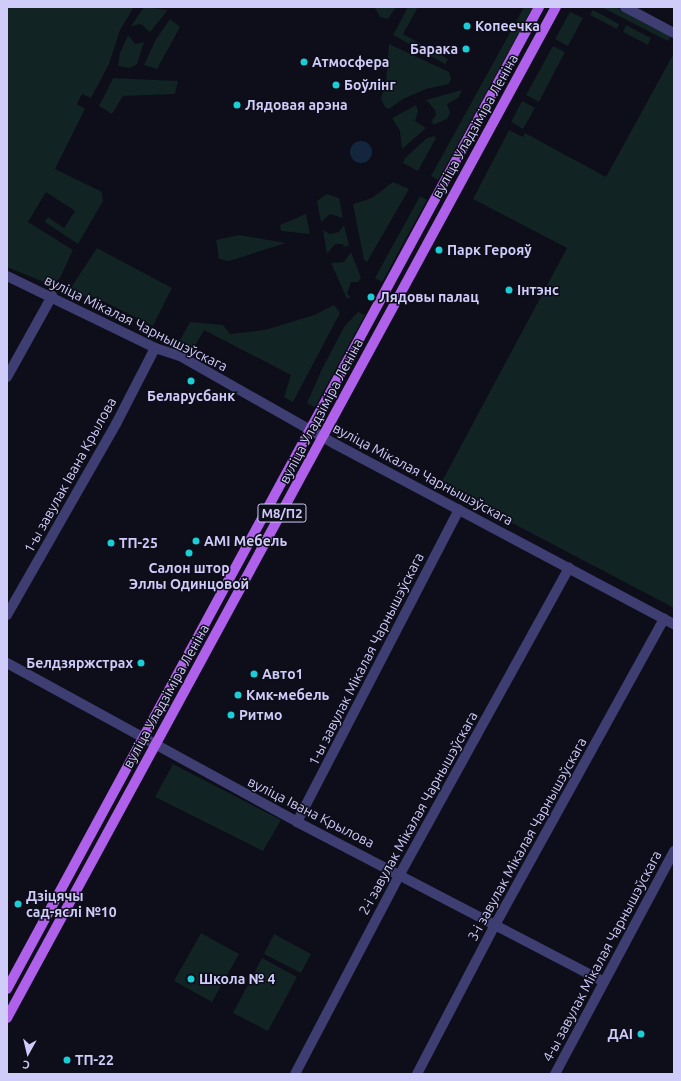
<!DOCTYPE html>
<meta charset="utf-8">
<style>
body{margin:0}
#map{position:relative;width:681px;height:1081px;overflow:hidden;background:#0e0d1a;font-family:Ubuntu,sans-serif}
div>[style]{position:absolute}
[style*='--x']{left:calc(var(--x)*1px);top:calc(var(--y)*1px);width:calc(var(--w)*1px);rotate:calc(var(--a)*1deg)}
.green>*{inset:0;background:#112322}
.water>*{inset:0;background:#13263d}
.round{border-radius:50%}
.minor>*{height:10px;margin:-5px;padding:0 5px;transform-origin:5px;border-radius:5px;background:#3e3e73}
.major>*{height:10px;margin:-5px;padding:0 5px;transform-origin:5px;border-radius:5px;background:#b061eb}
.dots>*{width:11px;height:11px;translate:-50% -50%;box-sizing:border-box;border:2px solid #0e0d1a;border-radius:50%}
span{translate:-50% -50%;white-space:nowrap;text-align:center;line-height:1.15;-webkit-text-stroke:3px #0e0d1a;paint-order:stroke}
.shield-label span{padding:1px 3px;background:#0e0d1a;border:1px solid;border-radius:3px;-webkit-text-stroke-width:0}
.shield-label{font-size:13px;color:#cfccf9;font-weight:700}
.poi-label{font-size:14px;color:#cfccf9;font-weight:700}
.left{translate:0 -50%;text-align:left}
.right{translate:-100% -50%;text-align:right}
.street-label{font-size:14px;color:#cfccf9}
.frame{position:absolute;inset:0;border:8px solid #cfccf9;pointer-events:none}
.north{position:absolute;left:8px;top:1033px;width:40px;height:40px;-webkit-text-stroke:3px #0e0d1a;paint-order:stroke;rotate:188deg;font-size:11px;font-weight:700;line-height:16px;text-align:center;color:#cfccf9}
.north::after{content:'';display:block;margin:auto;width:14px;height:18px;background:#cfccf9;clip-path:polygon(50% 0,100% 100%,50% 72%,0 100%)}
</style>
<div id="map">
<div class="green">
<div style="clip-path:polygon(7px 7px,134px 7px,120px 30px,109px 64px,91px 98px,82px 94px,77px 104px,85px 109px,55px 169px,102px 192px,103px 201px,78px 244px,45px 222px,48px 217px,64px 228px,75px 211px,46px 192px,28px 222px,73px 250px,60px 278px,51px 285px,7px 267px)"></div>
<div style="clip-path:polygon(144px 7px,168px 10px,150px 32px,141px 24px,131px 26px)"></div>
<div style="clip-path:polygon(379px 7px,396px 7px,388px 19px,380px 17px,375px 8px)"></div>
<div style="clip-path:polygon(408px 7px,418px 7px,403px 34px,448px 59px,445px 64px,393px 35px)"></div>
<div style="clip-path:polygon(524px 7px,533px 7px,438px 180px,431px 176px)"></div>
<div style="clip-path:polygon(601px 7px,615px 7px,671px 36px,668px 41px)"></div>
<div style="clip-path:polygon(593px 10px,619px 24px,617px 29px,590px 15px)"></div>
<div style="clip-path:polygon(570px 12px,583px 18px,568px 46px,555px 39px)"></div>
<div style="clip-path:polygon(170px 19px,180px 27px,157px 69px,144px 65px,156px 39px)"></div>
<div style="clip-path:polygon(626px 25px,651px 38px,648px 45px,623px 32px)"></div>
<div style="clip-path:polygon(128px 35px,135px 44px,144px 42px,137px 64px,130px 68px,118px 66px,120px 53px)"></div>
<div style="clip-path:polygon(389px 44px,449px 72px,451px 79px,449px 84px,426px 89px,403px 99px,389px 109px,385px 107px,381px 99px,386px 80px)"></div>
<div style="clip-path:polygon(553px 46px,565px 52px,539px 102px,526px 95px)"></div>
<div style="clip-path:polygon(674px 53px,674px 608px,440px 485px,567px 248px,473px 199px,509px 130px,523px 137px,525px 133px,606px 177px)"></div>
<div style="clip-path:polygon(113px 78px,178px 81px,175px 94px,123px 96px,112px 114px,99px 106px)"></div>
<div style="clip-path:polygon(462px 90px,458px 98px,447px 104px,450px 113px,447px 119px,433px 125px,432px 120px,436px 115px,435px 110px,426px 100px)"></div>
<div style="clip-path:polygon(522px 101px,535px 108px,523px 129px,511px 122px)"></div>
<div style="clip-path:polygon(416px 105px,418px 111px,415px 121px,426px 128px,402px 149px,400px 131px,392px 118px)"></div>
<div style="clip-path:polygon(434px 136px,436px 138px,418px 171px,403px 163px,405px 158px,427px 138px)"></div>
<div style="clip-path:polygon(393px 182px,409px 189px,367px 262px,364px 260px,353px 204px,372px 198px)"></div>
<div style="clip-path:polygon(327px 194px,339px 198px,343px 218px,330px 214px,321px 222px,317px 201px)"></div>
<div style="clip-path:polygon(420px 196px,427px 200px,382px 282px,375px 278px)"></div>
<div style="clip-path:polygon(306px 214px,310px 234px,281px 231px,280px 225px)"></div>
<div style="clip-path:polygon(344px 225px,349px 245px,345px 247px,342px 244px,335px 244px,327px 254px,323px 230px,330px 234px,339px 232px)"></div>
<div style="clip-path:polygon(239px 235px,286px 243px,229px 261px,219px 259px,216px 240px)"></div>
<div style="clip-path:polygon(97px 248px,172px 288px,153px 326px,95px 297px,74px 296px,68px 292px)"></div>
<div style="clip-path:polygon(351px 252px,361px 278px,358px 282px,351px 282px,347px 294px,351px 297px,347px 299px,331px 263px,344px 262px)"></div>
<div style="clip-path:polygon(334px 305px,340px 313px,293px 402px,284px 397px,291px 375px,204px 330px,192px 351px,178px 344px,190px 322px,223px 325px,230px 334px,265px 330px,314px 315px)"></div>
<div style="clip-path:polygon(358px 312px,365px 315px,315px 407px,307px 403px,322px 369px,344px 327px)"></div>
<div style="clip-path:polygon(173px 764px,281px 820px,263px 851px,155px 797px)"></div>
<div style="clip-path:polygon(201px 933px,239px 954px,212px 1002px,174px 981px)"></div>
<div style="clip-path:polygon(274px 934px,311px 954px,301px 973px,264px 954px)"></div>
<div style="clip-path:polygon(262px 958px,297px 977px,268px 1031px,233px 1013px)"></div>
</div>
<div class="water">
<div class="round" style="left:350px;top:141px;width:22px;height:22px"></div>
</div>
<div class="minor">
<div style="--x:625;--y:7;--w:55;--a:28"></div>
<div style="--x:7;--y:276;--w:165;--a:25.9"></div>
<div style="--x:155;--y:348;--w:26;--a:18"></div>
<div style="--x:180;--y:356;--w:178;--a:29.6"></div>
<div style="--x:335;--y:444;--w:384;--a:28"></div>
<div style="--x:7;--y:377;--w:93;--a:-60.9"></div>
<div style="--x:7;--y:615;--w:220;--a:-60.3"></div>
<div style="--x:116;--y:424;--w:85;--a:-62.8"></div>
<div style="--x:7;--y:663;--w:331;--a:28.7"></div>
<div style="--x:297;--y:822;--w:346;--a:27.5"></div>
<div style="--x:297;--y:822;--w:352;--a:-62.6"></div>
<div style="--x:295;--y:1074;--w:226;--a:-62.3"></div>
<div style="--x:400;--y:874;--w:350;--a:-61.1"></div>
<div style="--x:417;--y:1074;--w:168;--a:-62.4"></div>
<div style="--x:495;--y:925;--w:350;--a:-61.1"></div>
<div style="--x:555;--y:1074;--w:253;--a:-61.9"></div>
</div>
<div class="major">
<div style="--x:7;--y:989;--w:1117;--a:-61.55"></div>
<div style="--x:7;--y:1018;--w:1150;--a:-61.5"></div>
</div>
<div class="dots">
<div style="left:467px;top:26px;background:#1bced6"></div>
<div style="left:466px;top:49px;background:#1bced6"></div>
<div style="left:304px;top:62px;background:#1bced6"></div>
<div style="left:336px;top:85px;background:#1bced6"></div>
<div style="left:237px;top:105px;background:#1bced6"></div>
<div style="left:439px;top:250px;background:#1bced6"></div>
<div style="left:509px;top:290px;background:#1bced6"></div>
<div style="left:371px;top:297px;background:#1bced6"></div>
<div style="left:191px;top:381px;background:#1bced6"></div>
<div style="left:196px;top:541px;background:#1bced6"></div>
<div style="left:111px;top:543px;background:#1bced6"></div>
<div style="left:189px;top:553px;background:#1bced6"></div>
<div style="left:141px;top:663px;background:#1bced6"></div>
<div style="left:254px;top:674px;background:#1bced6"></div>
<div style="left:238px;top:695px;background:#1bced6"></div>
<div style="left:231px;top:715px;background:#1bced6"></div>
<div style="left:18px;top:904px;background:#1bced6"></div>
<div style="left:191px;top:979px;background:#1bced6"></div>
<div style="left:641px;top:1034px;background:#1bced6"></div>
<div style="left:67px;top:1060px;background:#1bced6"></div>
</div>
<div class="shield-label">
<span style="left:282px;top:513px">М8/П2</span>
</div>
<div class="poi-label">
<span class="left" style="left:475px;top:26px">Копеечка</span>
<span class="right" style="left:458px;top:49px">Барака</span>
<span class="left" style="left:312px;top:62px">Атмосфера</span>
<span class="left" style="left:344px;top:85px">Боўлінг</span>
<span class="left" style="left:245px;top:105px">Лядовая арэна</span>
<span class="left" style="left:447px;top:250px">Парк Герояў</span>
<span class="left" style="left:517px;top:290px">Інтэнс</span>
<span class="left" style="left:379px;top:297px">Лядовы палац</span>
<span style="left:191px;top:396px">Беларусбанк</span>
<span class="left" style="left:204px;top:541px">AMI Мебель</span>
<span class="left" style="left:119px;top:543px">ТП-25</span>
<span style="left:189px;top:576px">Салон штор<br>Эллы Одинцовой</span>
<span class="right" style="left:133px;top:663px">Белдзяржстрах</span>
<span class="left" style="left:262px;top:674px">Авто1</span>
<span class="left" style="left:246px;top:695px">Кмк-мебель</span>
<span class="left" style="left:239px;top:715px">Ритмо</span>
<span class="left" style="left:26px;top:904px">Дзіцячы<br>сад-яслі №10</span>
<span class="left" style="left:199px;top:979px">Школа № 4</span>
<span class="right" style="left:633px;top:1034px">ДАІ</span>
<span class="left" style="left:75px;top:1060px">ТП-22</span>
</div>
<div class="street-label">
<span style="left:475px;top:126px;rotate:-61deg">вуліца Уладзіміра Леніна</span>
<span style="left:136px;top:323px;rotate:26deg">вуліца Мікалая Чарнышэўскага</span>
<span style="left:321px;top:411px;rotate:-62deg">вуліца Уладзіміра Леніна</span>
<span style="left:423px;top:474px;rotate:28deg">вуліца Мікалая Чарнышэўскага</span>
<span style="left:70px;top:475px;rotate:-61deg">1-ы завулак Івана Крылова</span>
<span style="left:366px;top:659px;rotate:-63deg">1-ы завулак Мікалая Чарнышэўскага</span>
<span style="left:166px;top:696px;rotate:-61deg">вуліца Уладзіміра Леніна</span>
<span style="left:311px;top:812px;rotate:27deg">вуліца Івана Крылова</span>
<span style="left:418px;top:813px;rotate:-61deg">2-і завулак Мікалая Чарнышэўскага</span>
<span style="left:527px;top:839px;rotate:-61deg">3-і завулак Мікалая Чарнышэўскага</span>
<span style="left:602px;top:956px;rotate:-62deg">4-ы завулак Мікалая Чарнышэўскага</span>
</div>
<div class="frame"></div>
<div class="north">С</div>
</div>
